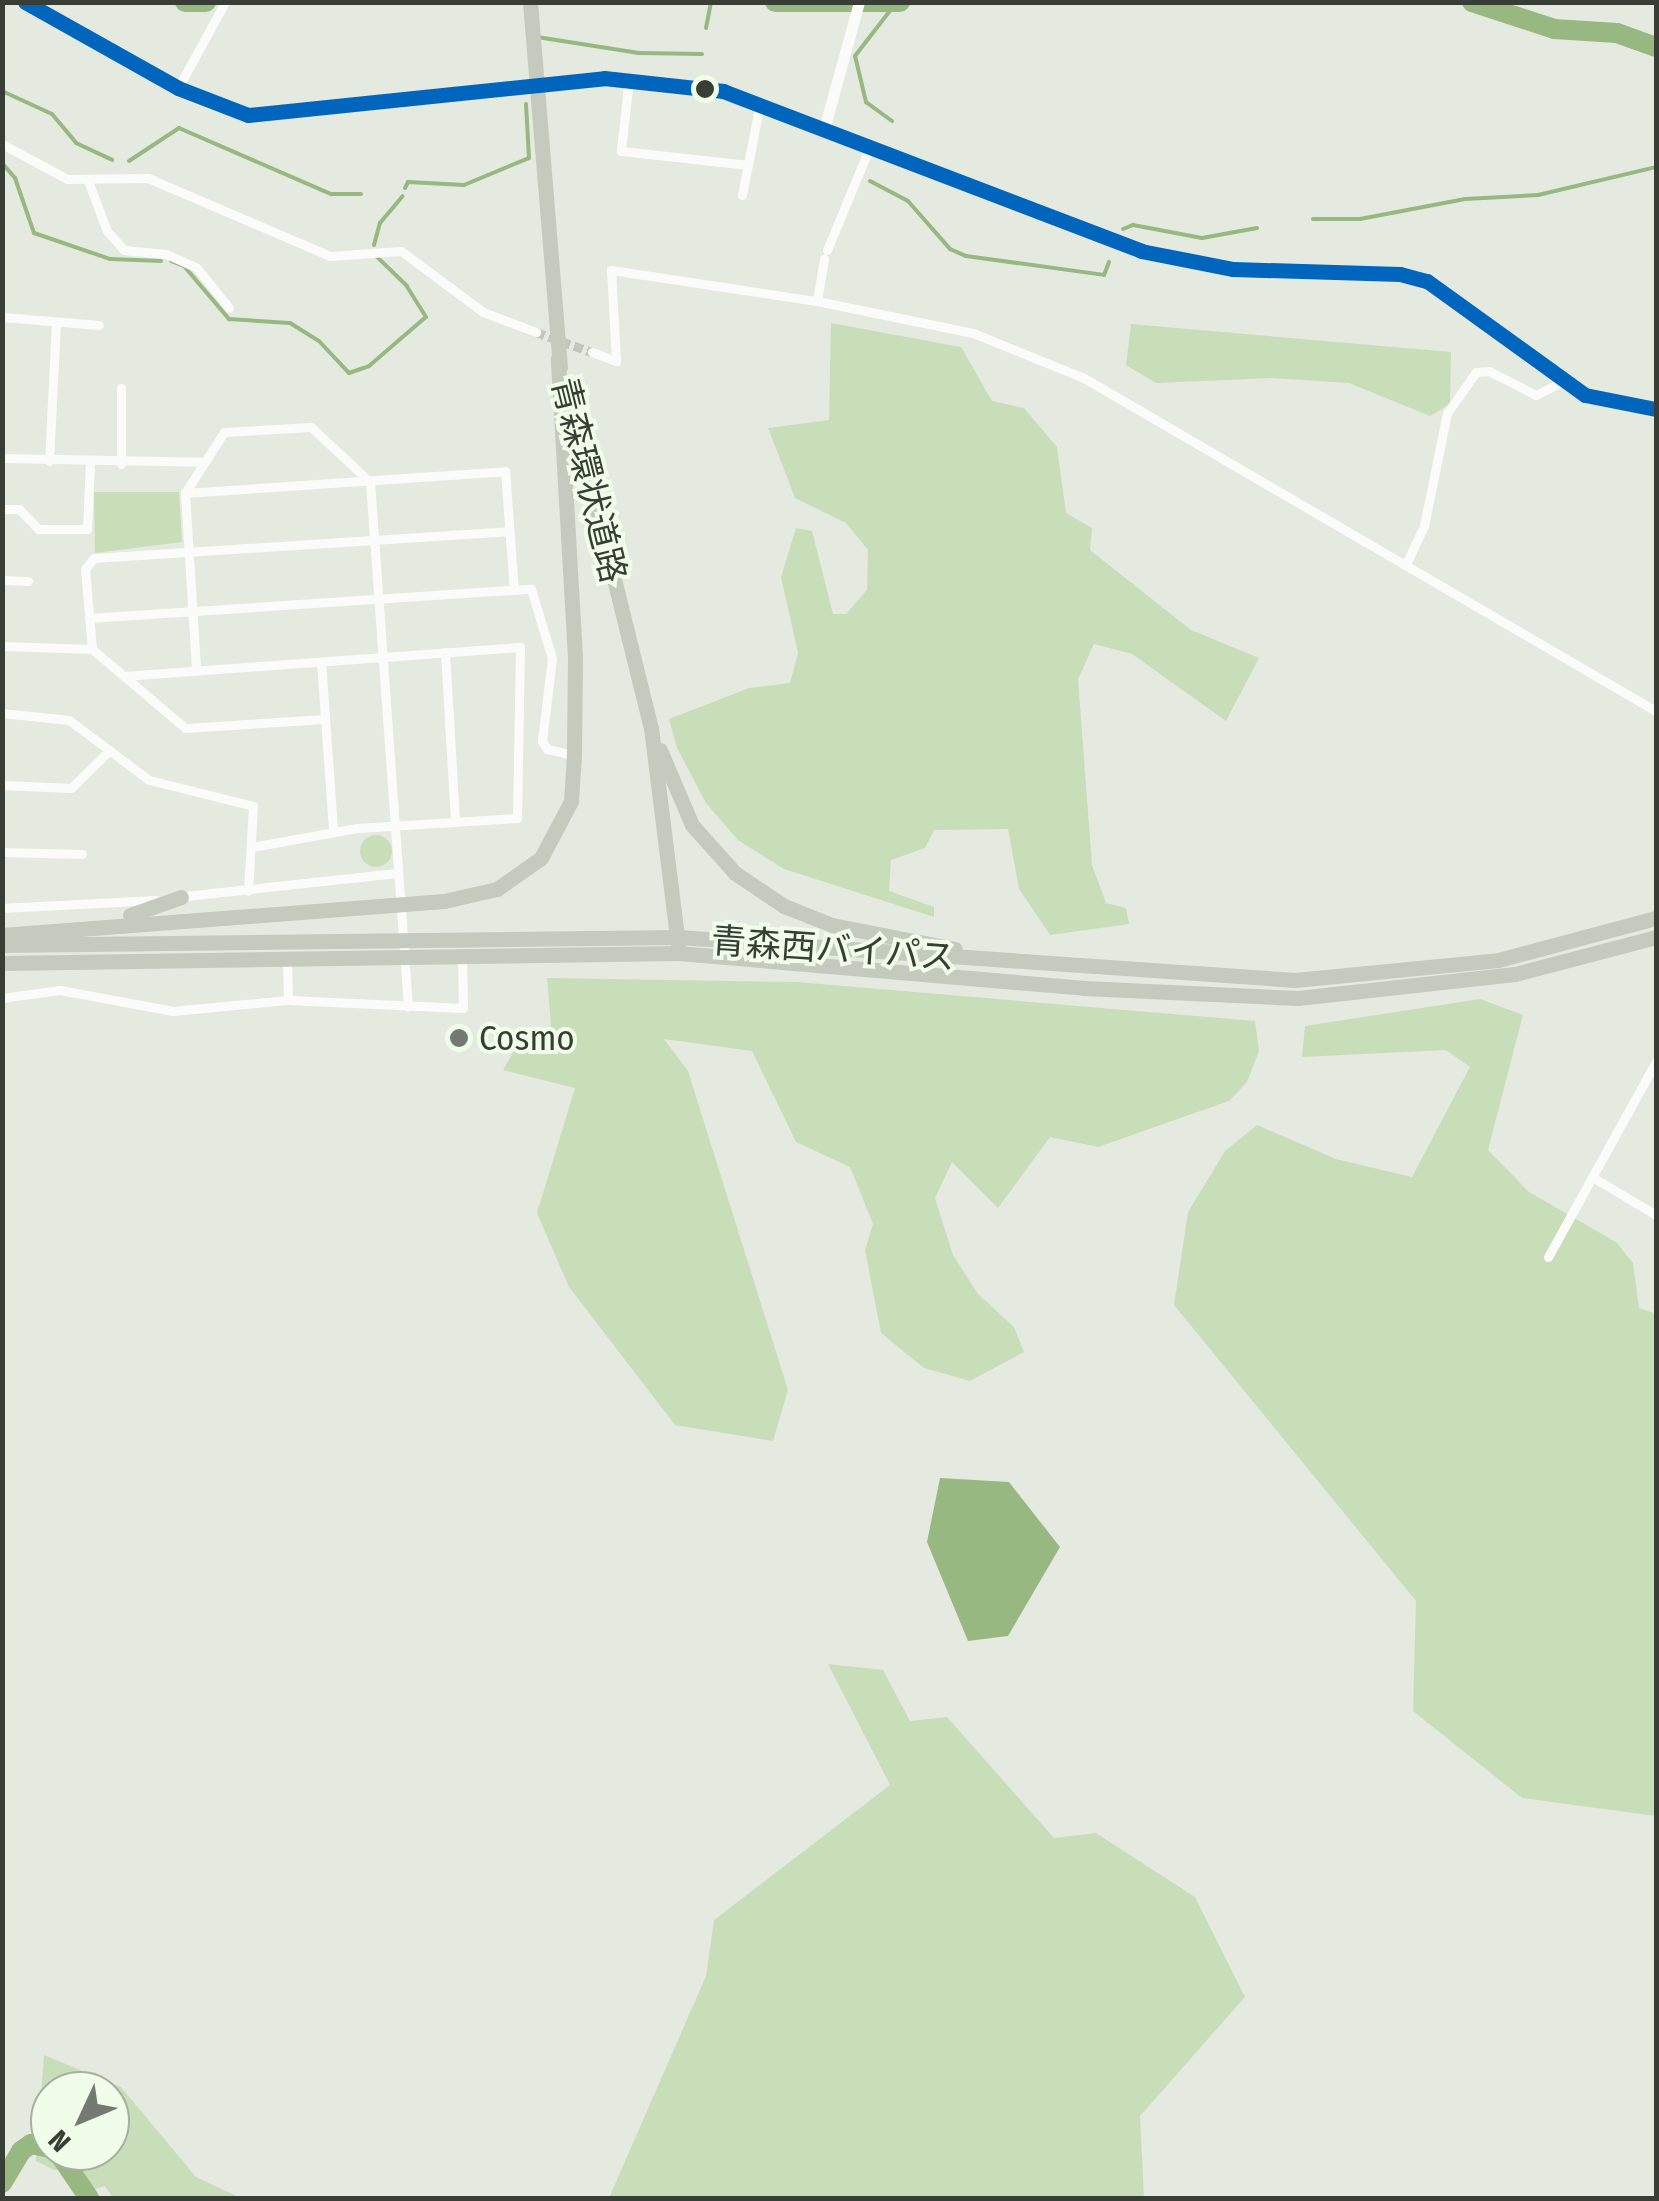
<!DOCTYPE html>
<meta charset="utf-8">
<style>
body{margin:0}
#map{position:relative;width:1659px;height:2201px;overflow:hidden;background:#e4eae0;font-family:"Fira Sans Condensed","Noto Sans JP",sans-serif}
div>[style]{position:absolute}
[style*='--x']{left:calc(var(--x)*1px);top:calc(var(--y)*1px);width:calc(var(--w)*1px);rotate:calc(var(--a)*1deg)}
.green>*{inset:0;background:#c8deb9}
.round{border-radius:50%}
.water>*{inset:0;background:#98b881}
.stream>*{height:4px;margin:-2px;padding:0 2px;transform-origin:2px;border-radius:2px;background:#98b881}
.river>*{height:20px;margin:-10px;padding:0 10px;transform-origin:10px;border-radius:10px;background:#98b881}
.minor-tunnel>*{height:9px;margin-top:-4.5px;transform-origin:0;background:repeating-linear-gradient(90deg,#c2c7be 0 9px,transparent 0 13.5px)}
.minor>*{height:9px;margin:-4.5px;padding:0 4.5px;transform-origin:4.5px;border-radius:4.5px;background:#fbfcfa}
.tertiary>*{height:11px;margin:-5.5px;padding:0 5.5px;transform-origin:5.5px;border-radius:5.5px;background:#fbfcfa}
.secondary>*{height:12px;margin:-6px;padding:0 6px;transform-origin:6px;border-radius:6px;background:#c6cac4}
.trunk>*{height:15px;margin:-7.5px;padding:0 7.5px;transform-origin:7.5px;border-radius:7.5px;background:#c4cabe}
.bus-1>*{height:15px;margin:-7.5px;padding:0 7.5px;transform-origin:7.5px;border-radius:7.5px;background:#0065bd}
.dots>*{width:28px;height:28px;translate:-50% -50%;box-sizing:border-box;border:5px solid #f0fde8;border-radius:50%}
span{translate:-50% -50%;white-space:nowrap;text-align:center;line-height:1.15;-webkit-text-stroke:8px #f0fde8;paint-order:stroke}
.street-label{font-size:35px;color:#383d35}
.poi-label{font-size:35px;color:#383d35}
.left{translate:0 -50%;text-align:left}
.frame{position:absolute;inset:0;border:5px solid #383d35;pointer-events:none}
.north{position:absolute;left:30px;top:2071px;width:100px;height:100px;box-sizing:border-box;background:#f0fde8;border:2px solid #a6b0a0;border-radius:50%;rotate:226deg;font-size:28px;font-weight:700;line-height:40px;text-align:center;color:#383d35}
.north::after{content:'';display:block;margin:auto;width:35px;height:45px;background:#747a71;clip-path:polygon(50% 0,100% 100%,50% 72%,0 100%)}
</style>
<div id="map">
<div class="green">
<div style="clip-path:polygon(831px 323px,961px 347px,992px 401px,1024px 408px,1057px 447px,1066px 513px,1092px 528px,1090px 550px,1191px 630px,1259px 658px,1226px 721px,1132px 654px,1094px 644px,1078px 679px,1092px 865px,1106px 903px,1126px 908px,1129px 924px,1050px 935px,1019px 889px,1008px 829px,934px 830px,925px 848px,891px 860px,889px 891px,934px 907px,934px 917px,784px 869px,738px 840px,706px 803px,677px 748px,669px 719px,749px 688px,790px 683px,798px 653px,781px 577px,796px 528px,812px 531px,833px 614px,846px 614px,867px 590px,868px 550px,846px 523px,795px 498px,768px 428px,829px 420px)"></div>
<div style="clip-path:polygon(1131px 324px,1451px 352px,1450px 404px,1430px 416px,1349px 383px,1272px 378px,1156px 383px,1126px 365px)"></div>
<div style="clip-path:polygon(94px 492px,179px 492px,182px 542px,95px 553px)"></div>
<div class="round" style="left:360px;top:835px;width:32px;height:32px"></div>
<div style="clip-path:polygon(547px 978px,797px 982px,1255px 1021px,1259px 1051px,1247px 1082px,1229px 1101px,1098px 1147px,1050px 1137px,998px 1208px,952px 1162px,935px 1198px,953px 1255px,978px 1294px,1014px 1327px,1024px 1352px,970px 1381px,924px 1368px,881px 1333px,865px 1250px,873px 1224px,850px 1167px,796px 1142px,752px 1051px,664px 1039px,688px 1071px,788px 1390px,773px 1441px,675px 1425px,569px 1287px,537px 1213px,575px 1088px,503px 1070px,522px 1037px,543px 1041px,551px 1025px)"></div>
<div style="clip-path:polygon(1480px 999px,1523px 1015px,1488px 1150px,1529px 1192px,1616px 1242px,1633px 1263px,1639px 1308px,1656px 1314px,1656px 1816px,1522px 1798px,1413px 1711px,1416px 1601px,1174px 1305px,1188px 1212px,1225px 1151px,1257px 1125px,1336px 1159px,1412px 1177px,1470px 1067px,1446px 1050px,1302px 1057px,1305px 1026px)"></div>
<div style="clip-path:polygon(828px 1664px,883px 1670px,910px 1721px,947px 1717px,1054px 1838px,1096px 1833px,1195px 1897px,1245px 1997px,1140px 2116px,1144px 2198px,609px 2198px,706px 1976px,714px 1920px,890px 1785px)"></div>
<div style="clip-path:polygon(evenodd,44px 2055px,121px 2087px,196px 2177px,241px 2198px,113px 2198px,105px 2186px,93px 2190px,78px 2166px,54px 2170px,36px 2161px,44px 2055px,110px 2091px,110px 2151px,50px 2151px,50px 2091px,110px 2091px)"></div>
</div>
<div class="water">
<div style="clip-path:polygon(940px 1478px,1009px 1482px,1060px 1547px,1008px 1636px,968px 1641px,927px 1542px)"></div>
</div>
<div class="stream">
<div style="--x:706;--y:28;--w:26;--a:-79"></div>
<div style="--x:537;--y:37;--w:103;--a:8.9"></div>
<div style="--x:639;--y:53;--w:63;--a:0.9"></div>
<div style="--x:2;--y:91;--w:55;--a:24.7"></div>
<div style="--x:52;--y:114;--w:38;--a:50"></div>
<div style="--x:76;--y:143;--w:40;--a:25"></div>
<div style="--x:892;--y:121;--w:32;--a:-144"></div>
<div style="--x:866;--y:102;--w:47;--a:-103.4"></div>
<div style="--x:855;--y:56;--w:67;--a:-52.3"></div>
<div style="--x:129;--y:161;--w:60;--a:-33.4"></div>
<div style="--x:179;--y:128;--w:166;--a:23.5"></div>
<div style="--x:331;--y:194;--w:30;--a:0"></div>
<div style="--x:2;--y:163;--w:20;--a:49"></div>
<div style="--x:15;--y:178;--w:58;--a:70.9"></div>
<div style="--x:34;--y:233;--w:80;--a:18.9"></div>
<div style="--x:110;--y:259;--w:51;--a:2.2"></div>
<div style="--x:870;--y:181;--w:43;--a:27.8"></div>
<div style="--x:908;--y:201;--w:64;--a:48.8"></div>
<div style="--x:950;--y:249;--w:17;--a:24"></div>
<div style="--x:966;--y:256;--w:139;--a:7.8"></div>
<div style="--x:1104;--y:275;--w:14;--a:-69"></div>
<div style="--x:405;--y:188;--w:7;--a:-63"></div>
<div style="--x:408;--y:182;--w:56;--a:3.1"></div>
<div style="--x:464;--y:185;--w:70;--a:-22.6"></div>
<div style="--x:529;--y:158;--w:54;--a:-93.2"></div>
<div style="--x:1313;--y:219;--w:47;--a:0"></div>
<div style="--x:1360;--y:219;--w:107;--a:-10.8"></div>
<div style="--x:1465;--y:199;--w:73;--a:-3.1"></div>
<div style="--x:1538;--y:195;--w:121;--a:-13.3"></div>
<div style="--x:1123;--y:229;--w:11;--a:-22"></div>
<div style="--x:1133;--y:225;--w:70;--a:10.7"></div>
<div style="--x:1202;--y:238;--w:56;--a:-10.3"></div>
<div style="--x:374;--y:245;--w:23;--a:-75"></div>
<div style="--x:380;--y:223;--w:35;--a:-50"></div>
<div style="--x:171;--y:261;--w:14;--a:21"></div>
<div style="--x:184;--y:266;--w:70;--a:49.7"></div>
<div style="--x:229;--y:319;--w:61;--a:3.8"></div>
<div style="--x:290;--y:323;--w:34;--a:32"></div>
<div style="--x:319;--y:341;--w:44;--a:46.8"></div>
<div style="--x:349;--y:373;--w:21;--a:-19"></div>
<div style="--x:369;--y:366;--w:75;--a:-40.7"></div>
<div style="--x:426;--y:317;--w:36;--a:-122"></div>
<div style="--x:407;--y:286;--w:45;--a:-135.9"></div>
</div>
<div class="river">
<div style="--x:185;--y:2;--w:21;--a:0"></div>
<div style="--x:775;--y:2;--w:125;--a:0"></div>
<div style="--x:1472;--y:2;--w:86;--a:18.2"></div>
<div style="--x:1554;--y:29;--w:63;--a:3.6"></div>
<div style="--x:1617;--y:33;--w:41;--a:19.7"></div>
<div style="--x:57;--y:2151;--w:57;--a:55.8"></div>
<div style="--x:2;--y:2183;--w:37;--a:-59"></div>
<div style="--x:21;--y:2151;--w:12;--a:-35"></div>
<div style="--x:31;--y:2144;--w:19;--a:12"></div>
</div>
<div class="minor-tunnel">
<div style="--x:536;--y:332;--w:59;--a:19.7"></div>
</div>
<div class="minor">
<div style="--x:629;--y:78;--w:73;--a:96.3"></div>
<div style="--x:621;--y:151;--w:128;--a:6.3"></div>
<div style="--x:178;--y:88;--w:98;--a:-61.3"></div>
<div style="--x:2;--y:144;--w:74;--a:28.3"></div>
<div style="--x:67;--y:179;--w:81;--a:-0.7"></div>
<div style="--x:148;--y:178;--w:198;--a:23.2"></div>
<div style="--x:330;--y:256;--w:71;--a:-4"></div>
<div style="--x:401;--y:251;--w:102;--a:36.6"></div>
<div style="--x:483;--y:312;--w:57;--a:20.7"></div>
<div style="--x:88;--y:181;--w:53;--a:69.2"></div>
<div style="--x:107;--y:231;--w:25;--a:48"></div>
<div style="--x:124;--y:250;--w:42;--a:5.4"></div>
<div style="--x:166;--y:254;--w:34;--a:24"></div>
<div style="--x:197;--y:268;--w:51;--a:51.3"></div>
<div style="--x:742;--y:195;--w:94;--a:-78.9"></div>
<div style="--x:827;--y:250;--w:113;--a:-67.5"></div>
<div style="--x:817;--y:301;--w:43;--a:-80.5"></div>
<div style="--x:2;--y:317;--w:97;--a:4.7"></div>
<div style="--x:592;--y:352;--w:26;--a:21"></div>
<div style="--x:616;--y:361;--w:91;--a:-93.1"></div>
<div style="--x:611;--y:270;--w:208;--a:8.6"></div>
<div style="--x:817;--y:301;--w:159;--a:11.6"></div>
<div style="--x:973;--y:333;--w:120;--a:22.1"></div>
<div style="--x:1084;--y:378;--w:662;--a:30.21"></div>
<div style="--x:2;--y:458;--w:200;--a:1.1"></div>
<div style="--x:49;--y:461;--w:138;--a:-87.1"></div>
<div style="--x:121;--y:464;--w:76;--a:-90"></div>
<div style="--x:185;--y:493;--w:321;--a:-3.9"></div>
<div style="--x:505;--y:471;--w:119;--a:85.7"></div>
<div style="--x:2;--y:509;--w:17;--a:0"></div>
<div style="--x:19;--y:509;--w:28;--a:46"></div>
<div style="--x:38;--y:529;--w:49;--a:0"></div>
<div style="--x:87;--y:529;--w:67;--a:-87.4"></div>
<div style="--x:1406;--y:564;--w:42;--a:-64.7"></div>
<div style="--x:1424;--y:526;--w:115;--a:-78.5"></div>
<div style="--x:1447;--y:413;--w:50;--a:-54.7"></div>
<div style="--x:1476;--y:372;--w:13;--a:-4"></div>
<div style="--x:1489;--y:371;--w:53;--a:27.1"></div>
<div style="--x:1536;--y:395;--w:29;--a:-27"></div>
<div style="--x:2;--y:580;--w:26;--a:2"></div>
<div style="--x:89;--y:618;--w:443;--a:-3.8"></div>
<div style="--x:531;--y:589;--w:72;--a:73.1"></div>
<div style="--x:552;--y:658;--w:84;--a:96.9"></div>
<div style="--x:542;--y:741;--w:9;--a:58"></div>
<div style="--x:547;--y:749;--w:28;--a:13"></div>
<div style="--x:2;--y:646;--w:90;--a:1.9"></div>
<div style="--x:92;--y:649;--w:122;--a:40.3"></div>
<div style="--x:185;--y:728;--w:139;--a:-3.7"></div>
<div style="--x:92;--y:649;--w:80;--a:-95"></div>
<div style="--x:85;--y:569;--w:14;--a:-51"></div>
<div style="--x:94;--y:558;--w:415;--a:-3.7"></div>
<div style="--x:445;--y:652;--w:169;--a:86.6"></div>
<div style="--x:321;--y:662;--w:169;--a:85.9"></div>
<div style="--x:196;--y:668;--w:175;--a:-93.6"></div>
<div style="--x:185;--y:493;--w:72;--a:-57.4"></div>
<div style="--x:224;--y:432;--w:87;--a:-3.3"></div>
<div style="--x:311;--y:427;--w:81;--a:43"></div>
<div style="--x:370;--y:482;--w:526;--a:85.86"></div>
<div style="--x:124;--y:676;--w:397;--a:-4.2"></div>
<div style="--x:520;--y:647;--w:171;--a:91"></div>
<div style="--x:517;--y:818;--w:160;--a:176.4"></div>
<div style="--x:357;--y:828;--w:108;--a:169.8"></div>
<div style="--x:2;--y:713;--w:67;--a:6"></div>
<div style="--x:69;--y:720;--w:100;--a:36.9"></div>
<div style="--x:149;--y:780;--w:107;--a:14"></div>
<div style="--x:253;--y:806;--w:85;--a:93.4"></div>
<div style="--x:2;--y:785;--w:69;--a:2.5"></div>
<div style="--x:71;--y:788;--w:54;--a:-44.3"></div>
<div style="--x:2;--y:852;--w:80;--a:1.4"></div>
<div style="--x:176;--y:897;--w:222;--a:-6.2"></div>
<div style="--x:2;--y:908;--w:154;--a:-3"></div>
<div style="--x:287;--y:958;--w:42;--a:88.6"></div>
<div style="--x:2;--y:998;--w:59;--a:-7.9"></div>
<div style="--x:60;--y:990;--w:115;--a:10.5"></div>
<div style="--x:173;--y:1011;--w:116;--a:-5.5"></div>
<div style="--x:288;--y:1000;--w:175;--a:2.6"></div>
<div style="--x:463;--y:1008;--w:54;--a:-91.1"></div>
<div style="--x:1594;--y:1178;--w:72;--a:30.8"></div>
<div style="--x:1548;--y:1257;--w:224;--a:-61.1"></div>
</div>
<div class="tertiary">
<div style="--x:824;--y:129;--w:132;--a:-74.6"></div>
</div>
<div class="secondary">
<div style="--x:24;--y:2;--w:176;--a:29.2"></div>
<div style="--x:178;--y:88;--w:75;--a:21.1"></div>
<div style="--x:248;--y:115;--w:358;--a:-5.9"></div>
<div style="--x:604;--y:78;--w:120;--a:6.2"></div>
<div style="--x:723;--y:91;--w:448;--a:20.9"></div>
<div style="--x:1141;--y:251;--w:94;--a:11.1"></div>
<div style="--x:1233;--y:269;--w:167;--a:1.7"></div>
<div style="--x:1400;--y:274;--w:28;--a:15"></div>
<div style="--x:1427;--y:281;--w:195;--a:35.8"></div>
<div style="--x:1585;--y:395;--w:72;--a:11.2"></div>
</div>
<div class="trunk">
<div style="--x:530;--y:2;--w:366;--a:85.3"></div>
<div style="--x:567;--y:389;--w:349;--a:76.1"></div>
<div style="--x:651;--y:728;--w:218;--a:82.9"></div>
<div style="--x:660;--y:750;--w:82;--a:66.9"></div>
<div style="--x:692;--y:825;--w:64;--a:48.1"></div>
<div style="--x:735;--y:873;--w:59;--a:34"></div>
<div style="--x:784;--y:906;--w:52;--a:21.6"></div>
<div style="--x:832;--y:925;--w:125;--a:11"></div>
<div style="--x:130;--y:915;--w:54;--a:-19.4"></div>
<div style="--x:2;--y:935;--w:443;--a:-4.4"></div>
<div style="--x:444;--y:901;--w:54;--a:-12.8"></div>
<div style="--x:497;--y:889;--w:54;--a:-35.2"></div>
<div style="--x:541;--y:858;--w:64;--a:-62.2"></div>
<div style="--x:571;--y:801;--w:46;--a:-86.3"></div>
<div style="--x:574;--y:755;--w:98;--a:-89.4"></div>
<div style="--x:575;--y:657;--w:299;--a:-93.3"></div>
<div style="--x:2;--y:945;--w:677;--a:-0.68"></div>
<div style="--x:679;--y:937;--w:617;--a:3.99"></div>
<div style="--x:1295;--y:980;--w:204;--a:-5.6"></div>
<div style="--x:1498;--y:960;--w:163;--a:-14.9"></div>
<div style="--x:2;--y:963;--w:676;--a:-0.85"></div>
<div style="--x:678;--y:953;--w:408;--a:4.9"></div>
<div style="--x:1084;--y:988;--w:214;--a:2.7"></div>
<div style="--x:1298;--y:998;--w:218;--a:-6.3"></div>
<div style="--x:1515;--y:974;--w:146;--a:-14.7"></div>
</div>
<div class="bus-1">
<div style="--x:25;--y:2;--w:176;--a:29.3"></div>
<div style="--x:178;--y:88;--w:75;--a:21.1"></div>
<div style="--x:248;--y:115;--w:358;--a:-5.9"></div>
<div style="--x:604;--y:78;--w:120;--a:6.2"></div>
<div style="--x:723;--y:91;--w:448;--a:20.9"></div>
<div style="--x:1141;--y:251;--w:94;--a:11.1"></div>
<div style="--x:1233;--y:269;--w:167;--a:1.7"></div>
<div style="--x:1400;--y:274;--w:28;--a:15"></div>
<div style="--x:1427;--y:281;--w:195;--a:35.8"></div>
<div style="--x:1585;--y:395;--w:72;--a:11.2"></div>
</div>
<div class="dots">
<div style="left:705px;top:89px;background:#383d35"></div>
<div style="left:459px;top:1038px;background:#747a71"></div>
</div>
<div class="street-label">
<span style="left:589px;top:480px;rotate:76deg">青森環状道路</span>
<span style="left:833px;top:949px;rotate:4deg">青森西バイパス</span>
</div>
<div class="poi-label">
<span class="left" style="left:479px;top:1038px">Cosmo</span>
</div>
<div class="frame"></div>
<div class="north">N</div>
</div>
